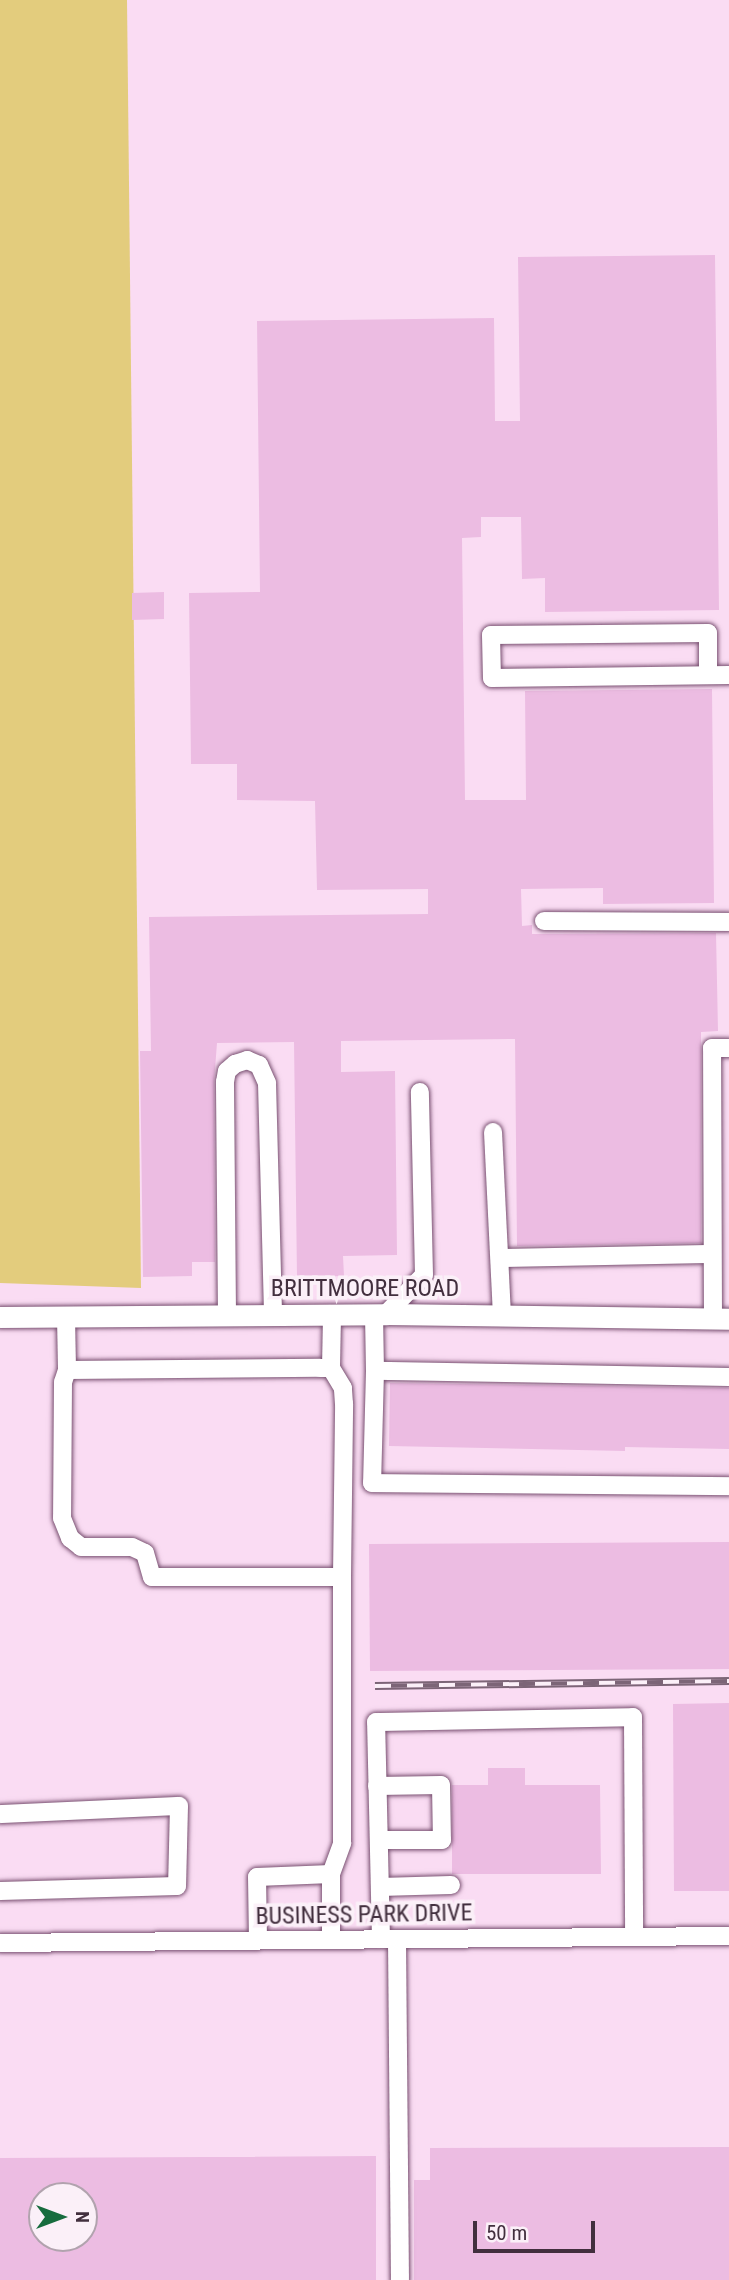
<!DOCTYPE html>
<style>
body{margin:0}
#map{position:relative;width:729px;height:2280px;overflow:hidden;background:#fadcf3;font-family:"Roboto Condensed",sans-serif}
div>[style]{position:absolute}
[style*='--x']{left:calc(var(--x)*1px);top:calc(var(--y)*1px);width:calc(var(--w)*1px);rotate:calc(var(--a)*1deg)}
.green>*{inset:0;background:#e3cc7d}
.building>*{inset:0;background:#ecbce2}
.roads{filter:drop-shadow(0 0 2px #795071) drop-shadow(0 0 2px #795071)}
.minor>*{height:18px;margin:-9px;padding:0 9px;transform-origin:9px;border-radius:9px;background:#fff}
.major>*{height:21px;margin:-10.5px;padding:0 10.5px;transform-origin:10.5px;border-radius:10.5px;background:#fff}
.rail>*{height:8px;margin-top:-4px;transform-origin:0;background:repeating-linear-gradient(90deg,#fbf0f8 0 16px,#7c6577 0 32px);box-sizing:border-box;border-block:2px solid #7c6577}
span{translate:-50% -50%;white-space:nowrap;text-align:center;line-height:1.15;-webkit-text-stroke:7px #fbf0f8;paint-order:stroke}
.street-label{font-size:24px;color:#422f3e}
.north{position:absolute;left:28px;top:2182px;width:70px;height:70px;box-sizing:border-box;background:#fbf0f8;border:2px solid #b1a3ae;border-radius:50%;rotate:90deg;font-size:19px;font-weight:700;line-height:28px;text-align:center;color:#422f3e}
.north::after{content:'';display:block;margin:auto;width:24px;height:32px;background:#176c3e;clip-path:polygon(50% 0,100% 100%,50% 72%,0 100%)}
.scale{position:absolute;left:473px;top:2221px;width:122px;height:32px;box-sizing:border-box;border:4px solid #422f3e;border-top:0;padding-left:9px;font-size:21px;line-height:24px;white-space:nowrap;color:#422f3e;-webkit-text-stroke:5px #fbf0f8;paint-order:stroke}
</style>
<div id="map">
<div class="green">
<div style="clip-path:polygon(0 0,127px 0,141px 1288px,0 1283px)"></div>
</div>
<div class="building">
<div style="clip-path:polygon(715px 255px,719px 610px,545px 612px,545px 578px,522px 579px,521px 517px,481px 517px,481px 537px,462px 538px,465px 800px,526px 800px,525px 691px,712px 689px,714px 903px,603px 904px,603px 888px,521px 889px,522px 926px,532px 925px,532px 934px,716px 933px,718px 1031px,701px 1032px,701px 1243px,517px 1246px,515px 1039px,341px 1041px,341px 1072px,395px 1071px,397px 1255px,343px 1256px,344px 1276px,297px 1277px,294px 1042px,217px 1043px,214px 1082px,215px 1262px,192px 1262px,192px 1276px,143px 1277px,140px 1051px,151px 1051px,149px 917px,428px 914px,428px 889px,317px 890px,315px 801px,237px 800px,237px 764px,191px 764px,189px 593px,260px 592px,257px 321px,494px 318px,495px 421px,520px 421px,518px 257px)"></div>
<div style="clip-path:polygon(164px 592px,164px 619px,132px 620px,132px 593px)"></div>
<div style="clip-path:polygon(390px 1383px,729px 1388px,729px 1449px,625px 1447px,625px 1451px,389px 1446px)"></div>
<div style="clip-path:polygon(729px 1542px,729px 1669px,370px 1671px,369px 1544px)"></div>
<div style="clip-path:polygon(729px 1703px,729px 1891px,674px 1891px,673px 1704px)"></div>
<div style="clip-path:polygon(488px 1768px,525px 1768px,525px 1785px,600px 1785px,601px 1874px,452px 1874px,452px 1785px,488px 1785px)"></div>
<div style="clip-path:polygon(729px 2147px,729px 2280px,414px 2280px,414px 2180px,430px 2180px,430px 2148px)"></div>
<div style="clip-path:polygon(evenodd,376px 2156px,376px 2280px,0 2280px,0 2158px,376px 2156px,42px 2196px,84px 2196px,84px 2238px,42px 2238px,42px 2196px)"></div>
</div>
<div class="roads">
<div class="minor">
<div style="--x:708;--y:675;--w:42;--a:-90"></div>
<div style="--x:708;--y:633;--w:217;--a:179.5"></div>
<div style="--x:491;--y:635;--w:43;--a:88.7"></div>
<div style="--x:492;--y:678;--w:237;--a:-0.7"></div>
<div style="--x:544;--y:921;--w:185;--a:0.3"></div>
<div style="--x:493;--y:1132;--w:183;--a:87.2"></div>
<div style="--x:500;--y:1258;--w:211;--a:-1.1"></div>
<div style="--x:374;--y:1314;--w:57;--a:89"></div>
<div style="--x:386;--y:1314;--w:54;--a:-45.7"></div>
<div style="--x:424;--y:1275;--w:183;--a:-91.3"></div>
<div style="--x:227;--y:1315;--w:233;--a:-90.5"></div>
<div style="--x:225;--y:1082;--w:11;--a:-80"></div>
<div style="--x:227;--y:1071;--w:11;--a:-41"></div>
<div style="--x:235;--y:1064;--w:13;--a:-18"></div>
<div style="--x:247;--y:1060;--w:13;--a:23"></div>
<div style="--x:259;--y:1065;--w:20;--a:66"></div>
<div style="--x:267;--y:1083;--w:232;--a:88.5"></div>
<div style="--x:66;--y:1317;--w:53;--a:88.9"></div>
<div style="--x:67;--y:1370;--w:253;--a:-0.5"></div>
<div style="--x:320;--y:1368;--w:11;--a:0"></div>
<div style="--x:331;--y:1368;--w:54;--a:-88.9"></div>
<div style="--x:713;--y:1318;--w:270;--a:-90.2"></div>
<div style="--x:712;--y:1048;--w:17;--a:0"></div>
<div style="--x:67;--y:1370;--w:13;--a:108"></div>
<div style="--x:63;--y:1382;--w:136;--a:90.4"></div>
<div style="--x:62;--y:1518;--w:22;--a:68"></div>
<div style="--x:70;--y:1538;--w:14;--a:39"></div>
<div style="--x:81;--y:1547;--w:51;--a:0"></div>
<div style="--x:132;--y:1547;--w:14;--a:25"></div>
<div style="--x:145;--y:1553;--w:25;--a:74"></div>
<div style="--x:152;--y:1577;--w:190;--a:0"></div>
<div style="--x:342;--y:1577;--w:173;--a:-89.3"></div>
<div style="--x:344;--y:1404;--w:16;--a:-94"></div>
<div style="--x:343;--y:1388;--w:23;--a:-121"></div>
<div style="--x:729;--y:1377;--w:354;--a:-179"></div>
<div style="--x:375;--y:1371;--w:112;--a:91.5"></div>
<div style="--x:372;--y:1483;--w:357;--a:0.5"></div>
<div style="--x:377;--y:1786;--w:64;--a:-0.9"></div>
<div style="--x:441;--y:1785;--w:55;--a:89"></div>
<div style="--x:442;--y:1840;--w:63;--a:180"></div>
<div style="--x:0;--y:1814;--w:179;--a:-2.6"></div>
<div style="--x:179;--y:1806;--w:80;--a:91.4"></div>
<div style="--x:177;--y:1886;--w:177;--a:178.4"></div>
<div style="--x:380;--y:1887;--w:71;--a:-1.6"></div>
<div style="--x:381;--y:1939;--w:217;--a:-91.3"></div>
<div style="--x:376;--y:1722;--w:257;--a:-1.1"></div>
<div style="--x:633;--y:1717;--w:220;--a:89.7"></div>
<div style="--x:397;--y:1939;--w:341;--a:89.5"></div>
<div style="--x:258;--y:1940;--w:63;--a:-90.9"></div>
<div style="--x:257;--y:1877;--w:74;--a:-2.3"></div>
<div style="--x:331;--y:1940;--w:66;--a:-90"></div>
<div style="--x:331;--y:1874;--w:33;--a:-70"></div>
<div style="--x:342;--y:1843;--w:266;--a:-90"></div>
<div style="--x:0;--y:1943;--w:729;--a:-0.55"></div>
</div>
<div class="major">
<div style="--x:0;--y:1317;--w:386;--a:-0.4"></div>
<div style="--x:386;--y:1314;--w:343;--a:0.8"></div>
</div>
</div>
<div class="rail">
<div style="--x:375;--y:1686;--w:354;--a:-0.8"></div>
</div>
<div class="street-label">
<span style="left:365px;top:1289px">BRITTMOORE ROAD</span>
<span style="left:364px;top:1915px;rotate:-1deg">BUSINESS PARK DRIVE</span>
</div>
<div class="north">N</div>
<div class="scale">50 m</div>
</div>
